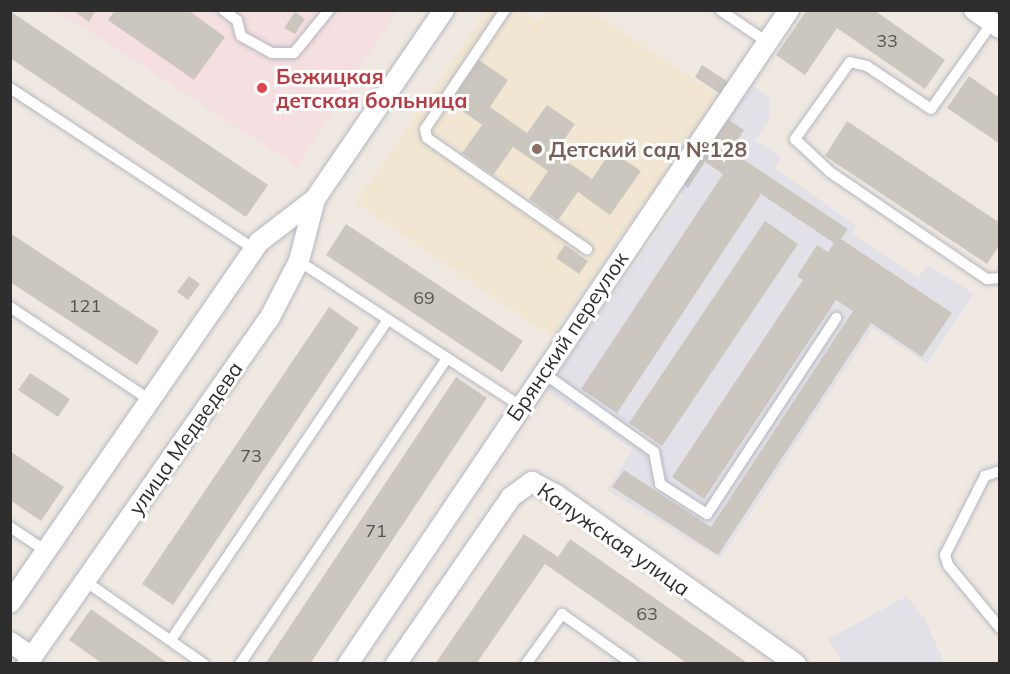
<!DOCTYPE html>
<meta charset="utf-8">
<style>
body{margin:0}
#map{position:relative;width:1010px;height:674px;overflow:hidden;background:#efe9e1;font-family:Mulish,sans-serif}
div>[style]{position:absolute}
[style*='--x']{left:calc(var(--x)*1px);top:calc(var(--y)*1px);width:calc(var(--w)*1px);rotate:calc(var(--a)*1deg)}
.industrial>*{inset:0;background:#e3e1e8}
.education>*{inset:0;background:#f0e6d1}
.medical>*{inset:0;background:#f5dfe0}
.building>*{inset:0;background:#cbc7bf}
.roads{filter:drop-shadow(0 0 2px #b4b7c1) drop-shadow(0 0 2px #b4b7c1)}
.service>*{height:10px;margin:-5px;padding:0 5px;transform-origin:5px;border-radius:5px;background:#fff}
.minor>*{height:20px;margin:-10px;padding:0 10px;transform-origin:10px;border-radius:10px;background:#fff}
.dots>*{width:16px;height:16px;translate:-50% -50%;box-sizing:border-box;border:3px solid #fff;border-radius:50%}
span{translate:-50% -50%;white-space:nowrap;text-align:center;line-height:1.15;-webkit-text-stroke:6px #fff;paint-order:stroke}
.number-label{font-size:18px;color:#555452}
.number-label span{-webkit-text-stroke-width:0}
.health-label{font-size:21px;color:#be3a42;font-weight:700}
.left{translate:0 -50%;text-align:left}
.education-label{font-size:21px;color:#785e54;font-weight:700}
.street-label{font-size:21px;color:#2e2e2e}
.frame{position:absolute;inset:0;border:12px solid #2e2e2e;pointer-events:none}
</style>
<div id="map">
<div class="industrial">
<div style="clip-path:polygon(748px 83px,769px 97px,770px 118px,755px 140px,781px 157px,774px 168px,856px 225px,852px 234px,918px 278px,928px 265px,974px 294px,927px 364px,872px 328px,720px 559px,607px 490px,633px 449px,546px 390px,684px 194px,673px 185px)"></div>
<div style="clip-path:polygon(907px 596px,925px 619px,944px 663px,843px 663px,828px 639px)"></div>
</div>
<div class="education">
<div style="clip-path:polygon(486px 11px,524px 11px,539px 21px,547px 11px,592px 11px,719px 96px,551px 337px,356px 203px)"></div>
</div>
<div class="medical">
<div style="clip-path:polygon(58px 11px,397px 11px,297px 166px)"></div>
</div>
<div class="building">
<div style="clip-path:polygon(73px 10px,96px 10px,89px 22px)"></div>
<div style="clip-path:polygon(115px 10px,188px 10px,225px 37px,194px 80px,108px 20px)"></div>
<div style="clip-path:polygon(807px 10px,874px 10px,945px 60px,925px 89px,837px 28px,805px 75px,776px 55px)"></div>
<div style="clip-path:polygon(10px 11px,268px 185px,246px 217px,10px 58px)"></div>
<div style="clip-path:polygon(295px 12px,305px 19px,295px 34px,284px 28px)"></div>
<div style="clip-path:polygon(479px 60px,508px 80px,490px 107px,527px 133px,547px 105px,575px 124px,555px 153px,592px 179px,611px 151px,641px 171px,610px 215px,578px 192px,558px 220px,529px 199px,548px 171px,513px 147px,493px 175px,462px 153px,482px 125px,450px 102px)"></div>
<div style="clip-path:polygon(702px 65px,730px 83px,722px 95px,695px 77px)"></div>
<div style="clip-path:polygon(969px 76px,1000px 98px,1000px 144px,947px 108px)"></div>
<div style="clip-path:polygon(726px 118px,744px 130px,731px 151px,848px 229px,841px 239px,952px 313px,922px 357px,871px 323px,718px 555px,612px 487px,624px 470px,711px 527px,853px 311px,836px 300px,704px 499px,672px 477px,803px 280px,797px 276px,817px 245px,828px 252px,834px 243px,761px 194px,617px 413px,581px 389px,723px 174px,705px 162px,688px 188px,678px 181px)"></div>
<div style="clip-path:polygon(847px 121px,1000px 223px,1000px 244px,987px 264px,825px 156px)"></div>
<div style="clip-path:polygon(765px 221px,798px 244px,662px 446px,629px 423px)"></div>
<div style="clip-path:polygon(346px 224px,523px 341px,502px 372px,326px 255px)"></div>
<div style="clip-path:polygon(10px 233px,159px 331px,137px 365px,10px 282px)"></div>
<div style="clip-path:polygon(565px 245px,588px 261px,579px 274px,556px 258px)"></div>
<div style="clip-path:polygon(189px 276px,200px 284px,188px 300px,177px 292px)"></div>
<div style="clip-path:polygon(329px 307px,359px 328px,173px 605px,142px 584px)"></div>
<div style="clip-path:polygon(30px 373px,70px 399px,58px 417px,18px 390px)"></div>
<div style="clip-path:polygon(456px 377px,487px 398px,310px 664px,265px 664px)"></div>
<div style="clip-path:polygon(10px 451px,64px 487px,41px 521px,10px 500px)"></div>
<div style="clip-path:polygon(524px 534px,558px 557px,570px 539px,749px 664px,688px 664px,545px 564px,476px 664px,435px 664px)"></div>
<div style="clip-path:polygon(91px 609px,169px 664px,103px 664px,69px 640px)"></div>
</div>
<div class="roads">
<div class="service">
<div style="--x:223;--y:10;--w:17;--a:36"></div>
<div style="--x:237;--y:20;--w:16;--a:76"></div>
<div style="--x:241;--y:36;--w:35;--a:29"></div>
<div style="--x:272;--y:53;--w:22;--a:0"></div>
<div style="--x:294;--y:53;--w:55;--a:-50.9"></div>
<div style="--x:505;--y:10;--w:143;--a:123.9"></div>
<div style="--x:425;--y:129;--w:9;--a:77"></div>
<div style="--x:427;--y:138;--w:195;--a:34.8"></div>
<div style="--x:720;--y:10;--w:57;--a:34.2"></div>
<div style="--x:992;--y:23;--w:105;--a:125.3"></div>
<div style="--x:931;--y:109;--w:77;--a:-146.1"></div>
<div style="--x:867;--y:66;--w:17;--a:-167"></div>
<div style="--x:850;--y:62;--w:95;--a:125.5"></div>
<div style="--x:795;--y:139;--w:48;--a:43.3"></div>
<div style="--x:830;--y:172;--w:190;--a:34.3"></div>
<div style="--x:987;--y:279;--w:13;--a:-4"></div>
<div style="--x:10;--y:88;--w:292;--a:33.4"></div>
<div style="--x:10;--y:307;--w:168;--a:33.6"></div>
<div style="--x:447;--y:358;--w:86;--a:33.1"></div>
<div style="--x:542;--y:372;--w:138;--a:35.5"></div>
<div style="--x:654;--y:452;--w:33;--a:79"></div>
<div style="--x:660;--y:484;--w:56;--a:32.6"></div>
<div style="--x:707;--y:514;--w:235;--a:-56.6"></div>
<div style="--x:1000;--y:471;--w:16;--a:162"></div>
<div style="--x:985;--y:476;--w:89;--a:116.9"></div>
<div style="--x:945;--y:555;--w:10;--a:73"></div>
<div style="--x:948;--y:565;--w:82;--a:50.5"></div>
<div style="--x:10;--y:527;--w:43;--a:33.7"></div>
<div style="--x:85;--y:581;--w:145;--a:34.9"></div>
<div style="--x:171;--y:640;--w:387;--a:-55.9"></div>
<div style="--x:240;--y:664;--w:369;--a:-55.9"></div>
<div style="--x:447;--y:358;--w:177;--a:-146.8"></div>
<div style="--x:526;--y:664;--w:62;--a:-54.2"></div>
<div style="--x:562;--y:614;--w:87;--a:35.2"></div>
</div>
<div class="minor">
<div style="--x:974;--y:10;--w:32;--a:35"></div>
<div style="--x:10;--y:603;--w:439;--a:-55.4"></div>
<div style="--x:259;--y:242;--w:71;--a:-37.5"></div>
<div style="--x:10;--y:642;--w:27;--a:34"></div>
<div style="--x:27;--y:664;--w:421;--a:-55"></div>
<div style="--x:269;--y:319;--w:65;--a:-62.7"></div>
<div style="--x:299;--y:261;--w:64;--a:-75.5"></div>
<div style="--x:315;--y:199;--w:229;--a:-55.7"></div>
<div style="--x:348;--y:664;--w:789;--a:-56.01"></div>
<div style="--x:396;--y:664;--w:203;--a:-55.4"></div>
<div style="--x:511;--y:497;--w:26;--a:-36"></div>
<div style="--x:532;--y:482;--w:26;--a:28"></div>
<div style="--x:555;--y:494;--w:295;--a:35.2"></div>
</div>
</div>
<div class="dots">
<div style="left:262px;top:88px;background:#e0444e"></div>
<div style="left:537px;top:149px;background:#8d6e63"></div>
</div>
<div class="number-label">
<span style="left:887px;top:41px">33</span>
<span style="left:424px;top:298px">69</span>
<span style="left:85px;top:306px">121</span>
<span style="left:251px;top:456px">73</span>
<span style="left:376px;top:531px">71</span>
<span style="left:647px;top:614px">63</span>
</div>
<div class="health-label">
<span class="left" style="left:276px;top:88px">Бежицкая<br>детская больница</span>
</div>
<div class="education-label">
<span class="left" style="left:549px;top:149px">Детский сад №128</span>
</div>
<div class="street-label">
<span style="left:567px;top:336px;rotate:-56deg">Брянский переулок</span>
<span style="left:185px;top:438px;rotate:-55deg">улица Медведева</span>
<span style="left:614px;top:539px;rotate:35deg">Калужская улица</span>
</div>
<div class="frame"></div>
</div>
